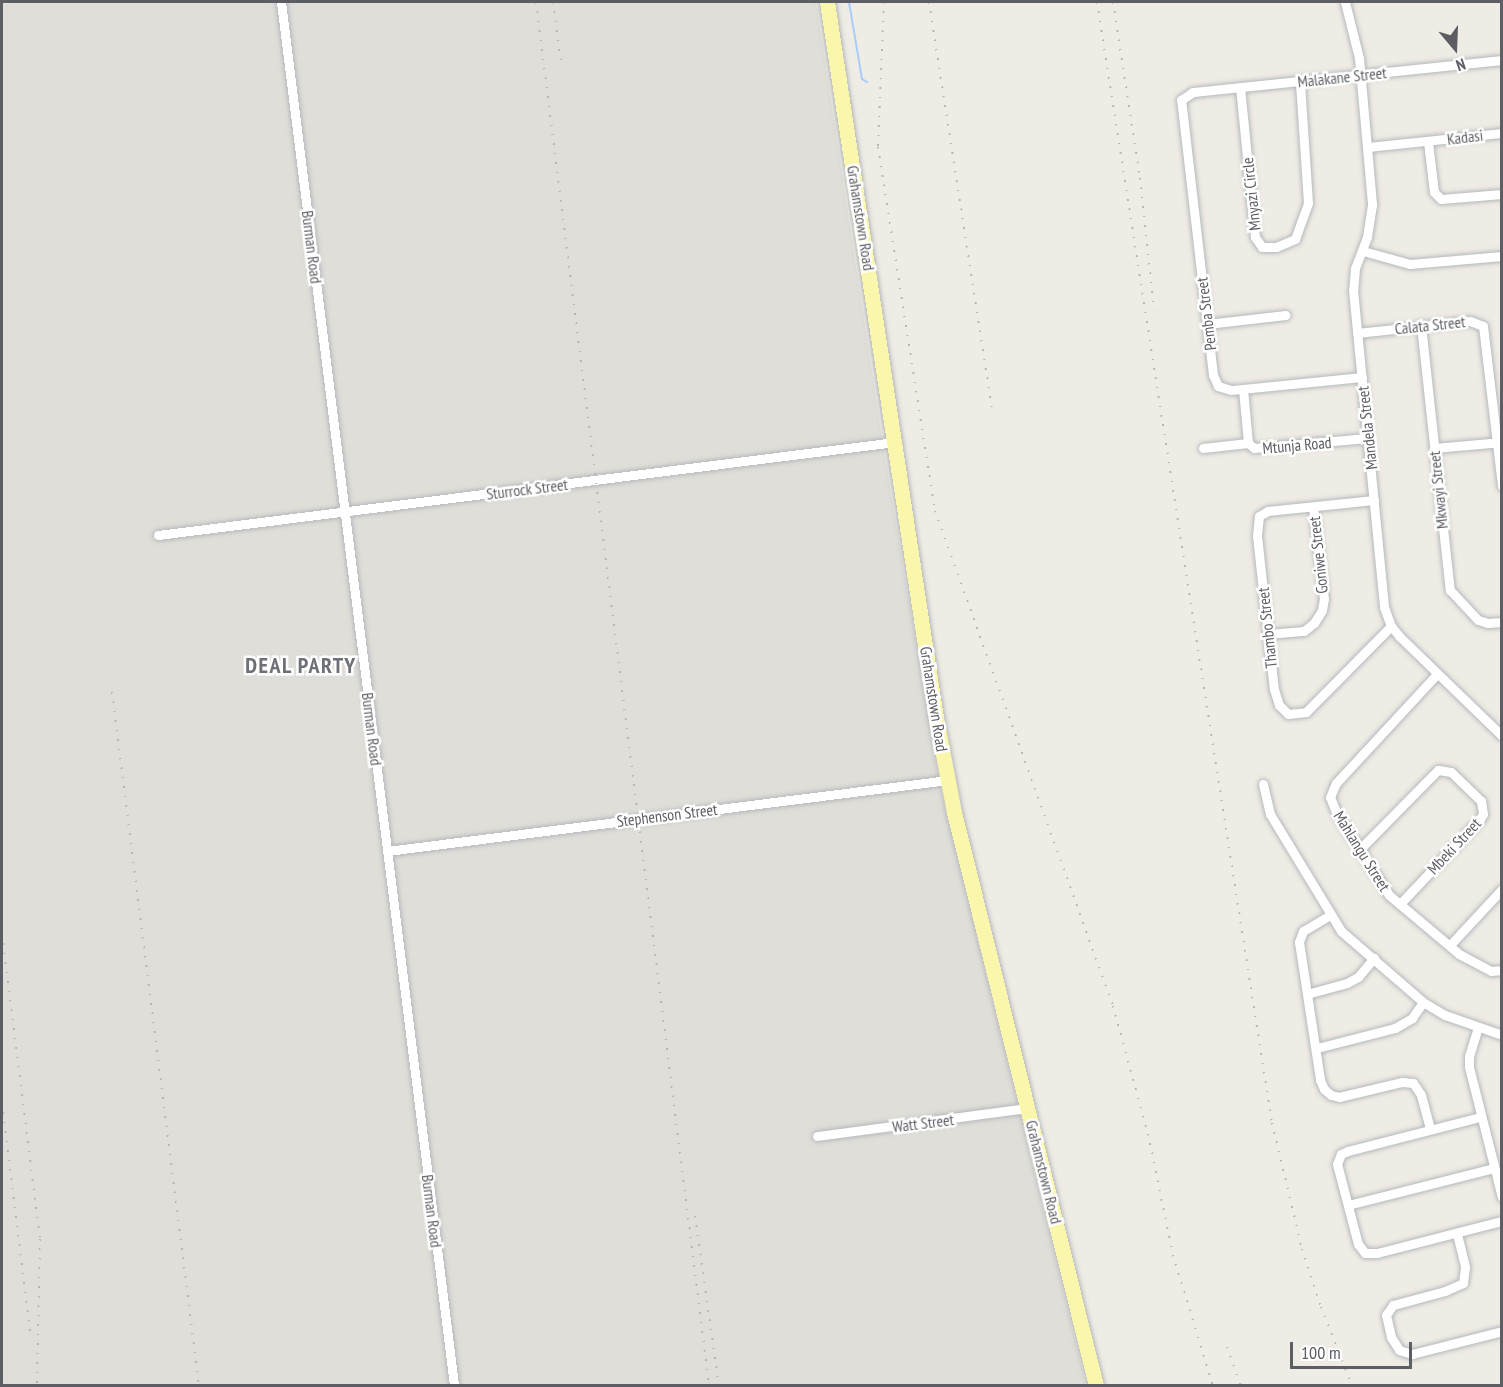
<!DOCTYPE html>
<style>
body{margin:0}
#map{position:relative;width:1503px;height:1387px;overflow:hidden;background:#eeece4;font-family:"PT Sans Narrow",sans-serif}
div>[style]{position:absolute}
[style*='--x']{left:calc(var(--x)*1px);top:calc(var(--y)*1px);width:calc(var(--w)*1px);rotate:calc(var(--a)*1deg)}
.industrial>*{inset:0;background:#dfded8}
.stream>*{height:2px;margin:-1px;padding:0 1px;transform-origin:1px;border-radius:1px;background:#a8cdfa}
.roads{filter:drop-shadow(0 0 2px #b6b8bd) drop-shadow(0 0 2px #b6b8bd)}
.street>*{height:9px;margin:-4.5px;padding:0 4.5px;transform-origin:4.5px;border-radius:4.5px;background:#fff}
.primary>*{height:15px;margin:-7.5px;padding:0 7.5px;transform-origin:7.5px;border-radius:7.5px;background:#faf6ac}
.rail>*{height:2px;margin-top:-1px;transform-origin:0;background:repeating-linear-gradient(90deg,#b4b5b5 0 1.5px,transparent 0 9.5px)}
span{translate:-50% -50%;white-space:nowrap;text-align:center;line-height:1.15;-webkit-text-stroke:5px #fff;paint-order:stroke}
.street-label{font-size:16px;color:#5c5e64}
.district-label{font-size:22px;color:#6d7076;font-weight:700;letter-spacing:1.5px}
.frame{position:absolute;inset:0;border:3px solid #5c5e64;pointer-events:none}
.north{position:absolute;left:1425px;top:18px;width:60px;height:60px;-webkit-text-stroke:4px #fff;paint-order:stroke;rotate:161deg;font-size:16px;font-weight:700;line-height:24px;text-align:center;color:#5c5e64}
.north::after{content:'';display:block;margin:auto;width:21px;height:27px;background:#5c5e64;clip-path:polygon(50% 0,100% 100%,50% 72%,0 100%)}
.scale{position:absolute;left:1290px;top:1342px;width:122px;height:27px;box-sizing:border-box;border:3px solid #5c5e64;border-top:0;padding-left:8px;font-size:18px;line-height:21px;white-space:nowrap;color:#5c5e64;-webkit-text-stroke:4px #fff;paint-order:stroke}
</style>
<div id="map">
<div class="industrial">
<div style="clip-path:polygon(2px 2px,816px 2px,882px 438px,938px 780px,1086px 1385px,2px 1386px)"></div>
</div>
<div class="stream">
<div style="--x:849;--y:2;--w:78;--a:80.4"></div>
<div style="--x:862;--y:79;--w:6;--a:31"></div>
</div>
<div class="roads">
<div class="street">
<div style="--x:281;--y:2;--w:1395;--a:82.87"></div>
<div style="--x:1345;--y:2;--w:58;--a:76"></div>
<div style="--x:1359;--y:58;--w:148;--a:84.9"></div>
<div style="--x:1372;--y:205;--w:32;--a:99"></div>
<div style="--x:1367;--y:237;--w:34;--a:111"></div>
<div style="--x:1355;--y:269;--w:21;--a:95"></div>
<div style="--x:1353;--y:290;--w:319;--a:84.4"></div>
<div style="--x:1384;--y:607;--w:20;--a:70"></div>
<div style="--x:1391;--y:626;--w:14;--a:51"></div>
<div style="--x:1400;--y:637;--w:142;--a:44.1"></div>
<div style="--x:1240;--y:87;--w:151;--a:84.3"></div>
<div style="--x:1255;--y:237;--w:12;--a:55"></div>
<div style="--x:1262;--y:247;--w:14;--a:0"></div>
<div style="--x:1276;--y:247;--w:21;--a:-23"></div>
<div style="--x:1295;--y:239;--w:38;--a:-70"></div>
<div style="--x:1308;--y:203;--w:122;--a:-93.8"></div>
<div style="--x:1428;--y:142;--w:50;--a:83.2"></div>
<div style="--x:1434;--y:192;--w:10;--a:45"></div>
<div style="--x:1441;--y:199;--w:61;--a:-4.7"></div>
<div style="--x:1368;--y:147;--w:135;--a:-6"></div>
<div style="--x:1363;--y:251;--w:49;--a:15.5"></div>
<div style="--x:1410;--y:264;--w:92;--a:-5"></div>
<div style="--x:1207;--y:324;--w:79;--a:-6.6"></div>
<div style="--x:1421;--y:325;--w:267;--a:83.8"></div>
<div style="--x:1450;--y:590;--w:41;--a:47"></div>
<div style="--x:1478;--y:620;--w:10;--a:17"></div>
<div style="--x:1488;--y:623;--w:14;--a:-4"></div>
<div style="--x:1357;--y:333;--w:114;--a:-6.1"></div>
<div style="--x:1470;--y:321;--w:14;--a:21"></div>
<div style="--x:1483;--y:326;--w:161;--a:83.2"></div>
<div style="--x:1362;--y:377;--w:132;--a:174.3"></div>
<div style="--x:1231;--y:390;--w:14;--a:-163"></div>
<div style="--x:1218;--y:386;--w:12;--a:-114"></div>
<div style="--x:1213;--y:375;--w:277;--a:-96.6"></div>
<div style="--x:1181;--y:100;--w:14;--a:-34"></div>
<div style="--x:1193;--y:92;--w:311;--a:-5.9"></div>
<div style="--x:1243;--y:389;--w:54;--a:84.7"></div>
<div style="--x:1248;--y:443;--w:8;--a:40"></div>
<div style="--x:1254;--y:448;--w:114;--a:-5"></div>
<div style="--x:1203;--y:448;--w:45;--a:-6.3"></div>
<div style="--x:1434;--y:448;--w:68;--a:-5"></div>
<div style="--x:1374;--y:500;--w:107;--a:174.1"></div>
<div style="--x:1268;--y:511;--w:10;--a:151"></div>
<div style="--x:1259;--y:516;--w:20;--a:96"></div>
<div style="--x:1257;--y:536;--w:154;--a:83.7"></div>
<div style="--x:1274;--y:689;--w:17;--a:73"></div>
<div style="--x:1279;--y:705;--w:13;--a:45"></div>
<div style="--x:1288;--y:714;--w:18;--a:-6"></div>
<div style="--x:1306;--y:712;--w:121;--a:-45.3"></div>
<div style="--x:158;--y:535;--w:743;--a:-7.19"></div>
<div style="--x:1268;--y:634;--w:36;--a:-5"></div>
<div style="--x:1304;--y:631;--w:13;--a:-39"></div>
<div style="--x:1314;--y:623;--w:15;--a:-58"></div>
<div style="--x:1322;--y:610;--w:11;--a:-80"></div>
<div style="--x:1324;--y:599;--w:93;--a:-96.8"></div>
<div style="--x:1437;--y:674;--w:149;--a:132.8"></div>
<div style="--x:1336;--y:783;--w:15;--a:113"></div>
<div style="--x:1330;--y:797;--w:18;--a:68"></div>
<div style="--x:1337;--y:814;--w:96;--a:57.3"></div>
<div style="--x:1389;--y:895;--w:92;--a:40.1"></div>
<div style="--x:1459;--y:954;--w:36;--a:28"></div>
<div style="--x:1491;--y:971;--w:11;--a:-5"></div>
<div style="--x:1263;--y:784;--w:31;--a:77"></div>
<div style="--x:1270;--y:814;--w:137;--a:58.7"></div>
<div style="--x:1341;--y:931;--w:108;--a:40.9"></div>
<div style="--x:1423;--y:1002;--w:26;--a:31"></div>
<div style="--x:1445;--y:1015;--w:60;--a:19.3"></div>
<div style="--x:1360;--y:849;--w:111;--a:-45.4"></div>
<div style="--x:1438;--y:770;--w:13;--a:9"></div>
<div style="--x:1451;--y:772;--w:42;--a:44"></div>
<div style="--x:1481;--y:801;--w:13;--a:81"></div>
<div style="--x:1483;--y:814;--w:6;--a:121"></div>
<div style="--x:1480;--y:819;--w:117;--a:133.3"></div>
<div style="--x:387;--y:851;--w:565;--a:-7.21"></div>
<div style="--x:1330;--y:915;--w:31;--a:149"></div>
<div style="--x:1303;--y:931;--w:12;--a:110"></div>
<div style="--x:1299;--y:942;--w:140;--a:81.3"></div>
<div style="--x:1320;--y:1080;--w:10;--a:66"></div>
<div style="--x:1324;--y:1089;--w:9;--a:41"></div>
<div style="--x:1331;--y:1095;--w:8;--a:14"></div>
<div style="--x:1339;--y:1097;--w:65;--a:-13.4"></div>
<div style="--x:1402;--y:1082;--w:11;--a:5"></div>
<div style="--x:1413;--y:1083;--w:14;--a:56"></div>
<div style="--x:1421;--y:1095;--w:34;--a:75"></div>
<div style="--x:1450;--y:945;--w:76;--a:-47.1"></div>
<div style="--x:1307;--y:994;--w:41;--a:-15.4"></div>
<div style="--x:1347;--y:983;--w:13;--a:-29"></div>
<div style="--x:1358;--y:977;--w:25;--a:-50"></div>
<div style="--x:1478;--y:1027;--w:30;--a:107"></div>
<div style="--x:1469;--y:1056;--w:11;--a:90"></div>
<div style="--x:1469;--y:1067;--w:134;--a:75.8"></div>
<div style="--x:1317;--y:1048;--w:81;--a:-14.4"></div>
<div style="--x:1395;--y:1028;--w:20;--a:-30"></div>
<div style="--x:1412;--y:1018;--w:19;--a:-55"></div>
<div style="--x:1480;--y:1117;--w:136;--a:165.6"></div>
<div style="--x:1348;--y:1151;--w:8;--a:157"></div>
<div style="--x:1341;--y:1154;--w:11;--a:112"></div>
<div style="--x:1337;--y:1164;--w:83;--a:75.3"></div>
<div style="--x:1358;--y:1244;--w:11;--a:52"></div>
<div style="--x:1365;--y:1253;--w:12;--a:0"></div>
<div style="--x:1377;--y:1253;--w:129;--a:-14.4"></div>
<div style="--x:817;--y:1136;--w:213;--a:-7.6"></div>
<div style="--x:1348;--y:1205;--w:151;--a:-14.2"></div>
<div style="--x:1457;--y:1234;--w:34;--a:76"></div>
<div style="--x:1465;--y:1267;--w:16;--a:97"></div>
<div style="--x:1463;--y:1283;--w:20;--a:156"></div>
<div style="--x:1445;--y:1291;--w:54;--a:164.9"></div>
<div style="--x:1393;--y:1305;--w:12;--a:125"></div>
<div style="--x:1386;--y:1315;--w:23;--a:77"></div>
<div style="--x:1391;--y:1337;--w:15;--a:58"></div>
<div style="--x:1399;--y:1350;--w:14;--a:17"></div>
<div style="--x:1412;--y:1354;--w:93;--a:-14.3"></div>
</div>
<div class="primary">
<div style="--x:827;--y:2;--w:724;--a:81.34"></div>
<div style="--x:936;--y:718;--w:96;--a:79.2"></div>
<div style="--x:954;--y:812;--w:591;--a:76.1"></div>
</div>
</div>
<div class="rail">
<div style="--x:536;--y:2;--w:1395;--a:82.87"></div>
<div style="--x:553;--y:2;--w:62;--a:82.5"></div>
<div style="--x:884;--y:2;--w:145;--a:92.4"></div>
<div style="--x:878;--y:147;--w:368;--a:81.1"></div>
<div style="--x:935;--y:511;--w:526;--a:70.22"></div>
<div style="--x:1113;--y:1006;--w:133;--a:74.7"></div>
<div style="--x:1148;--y:1134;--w:124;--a:78.3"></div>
<div style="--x:1173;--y:1255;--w:137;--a:73"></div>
<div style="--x:929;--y:2;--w:413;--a:81.2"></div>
<div style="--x:1097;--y:2;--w:1135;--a:81.13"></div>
<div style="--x:1272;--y:1123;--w:130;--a:76.6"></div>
<div style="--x:1302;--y:1249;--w:61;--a:71.9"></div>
<div style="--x:1321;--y:1307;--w:85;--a:68.6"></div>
<div style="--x:1113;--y:2;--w:178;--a:81.3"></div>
<div style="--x:1140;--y:178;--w:133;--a:83.9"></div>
<div style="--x:112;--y:692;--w:699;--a:82.85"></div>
<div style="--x:2;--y:934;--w:307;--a:82.9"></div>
<div style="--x:40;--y:1239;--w:147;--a:91.2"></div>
<div style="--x:2;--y:1103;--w:237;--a:83"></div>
<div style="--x:695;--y:1216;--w:172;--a:82"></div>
<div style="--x:1227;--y:1347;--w:41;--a:70.3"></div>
</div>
<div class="street-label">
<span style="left:1342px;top:77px;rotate:-6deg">Malakane Street</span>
<span style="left:1465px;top:137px;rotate:-7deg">Kadasi</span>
<span style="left:1251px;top:194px;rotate:-96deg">Mnyazi Circle</span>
<span style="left:861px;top:218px;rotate:81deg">Grahamstown Road</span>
<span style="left:312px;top:247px;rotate:83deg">Burman Road</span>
<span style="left:1206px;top:314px;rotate:-97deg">Pemba Street</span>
<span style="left:1430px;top:325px;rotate:-6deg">Calata Street</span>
<span style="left:1367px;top:428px;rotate:-96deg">Mandela Street</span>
<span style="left:1297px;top:445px;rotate:-5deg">Mtunja Road</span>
<span style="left:527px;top:489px;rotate:-7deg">Sturrock Street</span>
<span style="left:1438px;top:490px;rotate:-96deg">Mkwayi Street</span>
<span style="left:1318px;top:555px;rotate:-96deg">Goniwe Street</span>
<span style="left:1267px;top:628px;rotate:-96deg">Thambo Street</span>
<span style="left:934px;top:699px;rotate:81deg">Grahamstown Road</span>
<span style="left:372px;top:729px;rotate:83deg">Burman Road</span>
<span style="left:667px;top:815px;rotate:-7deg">Stephenson Street</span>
<span style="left:1454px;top:846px;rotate:-47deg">Mbeki Street</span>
<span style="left:1362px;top:851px;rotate:58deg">Mahlangu Street</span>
<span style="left:923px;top:1123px;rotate:-7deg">Watt Street</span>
<span style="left:1044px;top:1172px;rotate:76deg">Grahamstown Road</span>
<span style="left:432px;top:1211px;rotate:83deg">Burman Road</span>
</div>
<div class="district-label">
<span style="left:301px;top:666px">DEAL PARTY</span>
</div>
<div class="frame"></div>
<div class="north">N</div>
<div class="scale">100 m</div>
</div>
